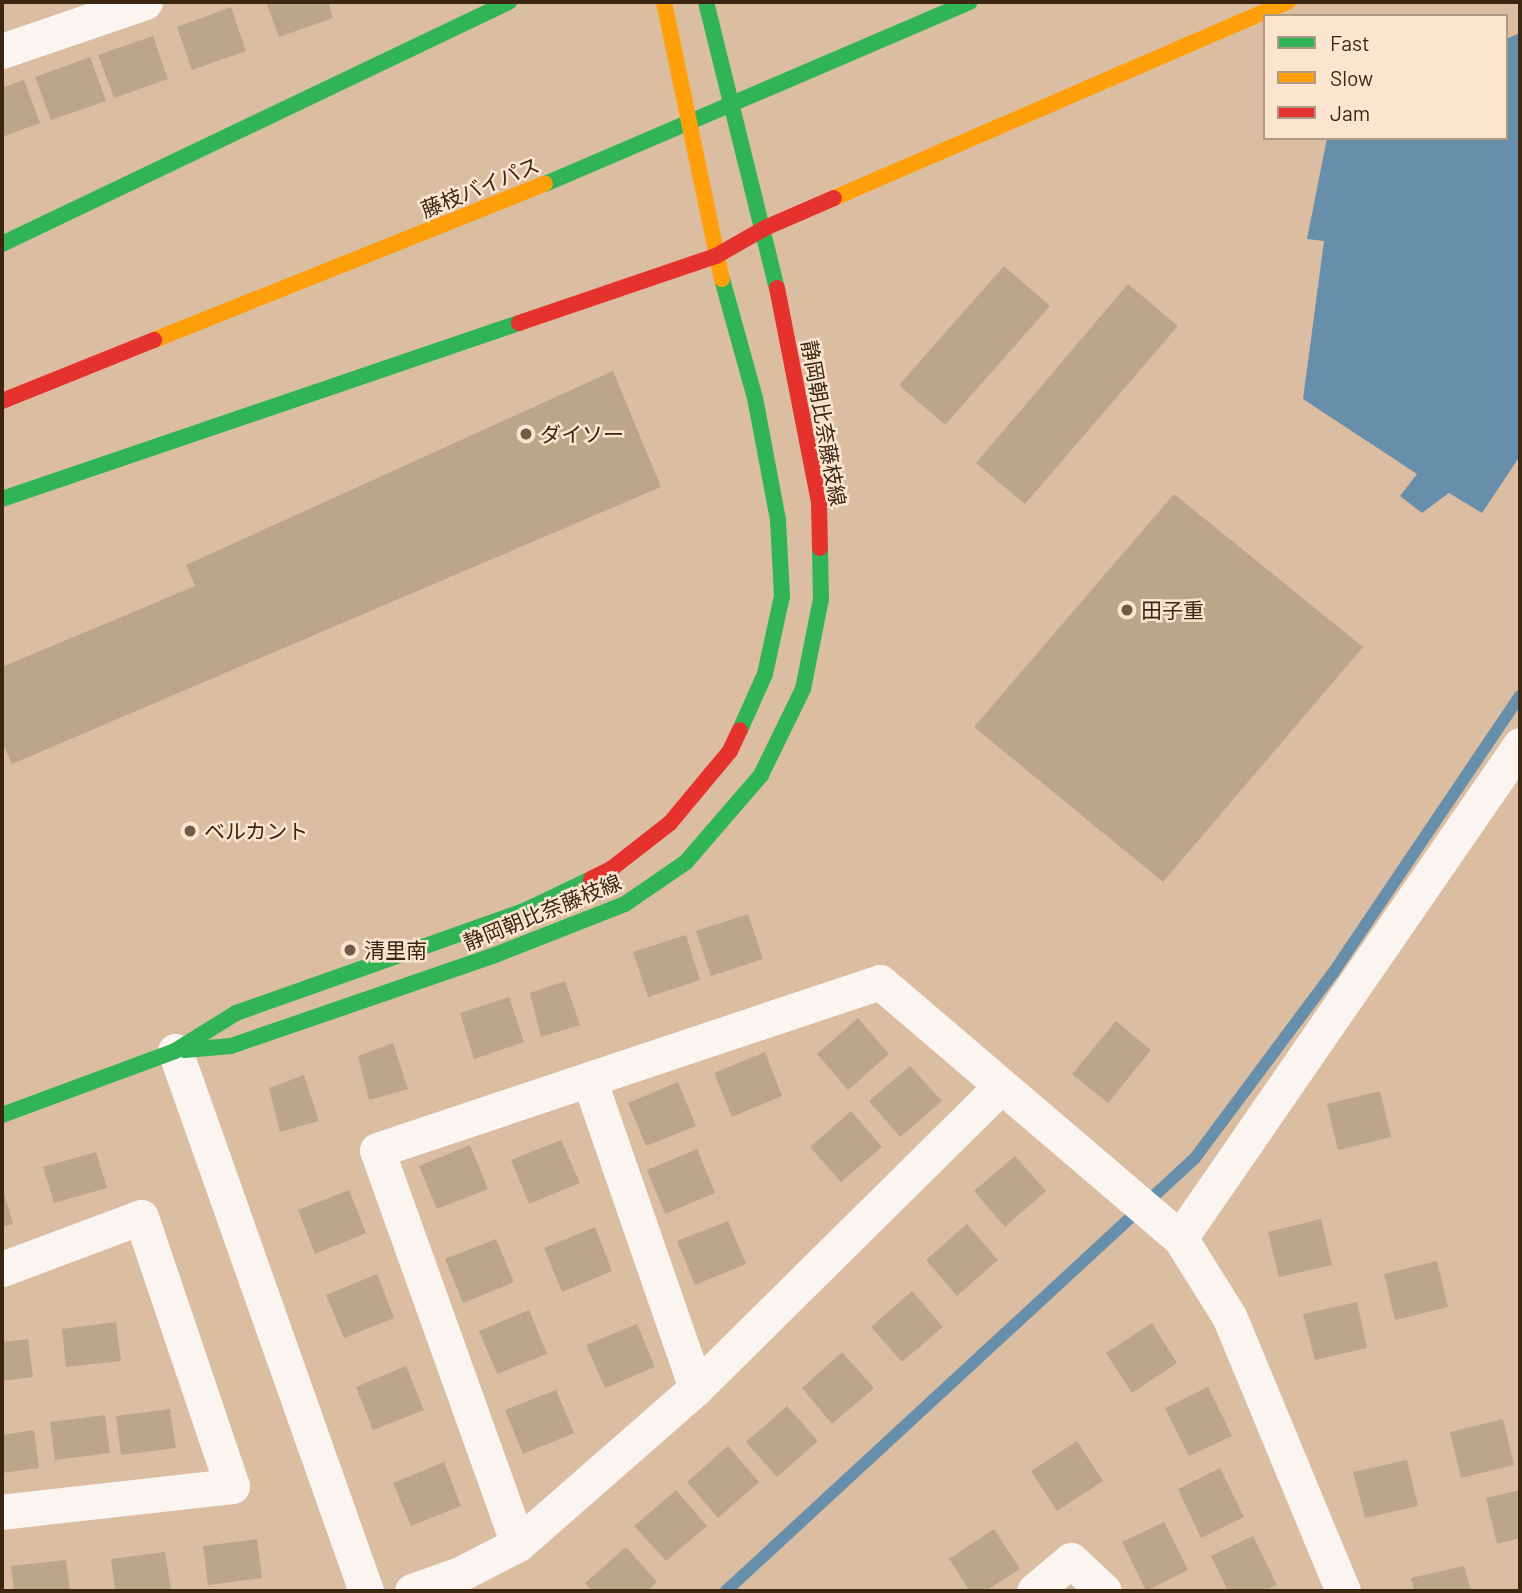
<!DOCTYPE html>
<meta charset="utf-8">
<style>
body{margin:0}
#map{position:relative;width:1522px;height:1593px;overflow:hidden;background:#dbbea2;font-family:Barlow,"Noto Sans JP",sans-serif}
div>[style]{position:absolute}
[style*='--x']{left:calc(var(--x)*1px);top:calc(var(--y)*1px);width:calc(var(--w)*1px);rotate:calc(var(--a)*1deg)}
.water>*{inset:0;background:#678eaa}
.stream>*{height:12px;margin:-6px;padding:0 6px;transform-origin:6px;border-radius:6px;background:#678eaa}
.building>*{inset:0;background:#bba68a}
.street>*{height:35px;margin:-17.5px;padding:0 17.5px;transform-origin:17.5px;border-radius:17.5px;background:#faf5f1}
.fast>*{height:16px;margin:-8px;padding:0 8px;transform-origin:8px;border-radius:8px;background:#30b455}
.slow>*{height:16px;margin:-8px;padding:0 8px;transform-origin:8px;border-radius:8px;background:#ff9f0a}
.jam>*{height:16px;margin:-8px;padding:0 8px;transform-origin:8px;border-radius:8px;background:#e5322d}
.dots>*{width:19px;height:19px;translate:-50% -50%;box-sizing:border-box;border:4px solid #fbe5d1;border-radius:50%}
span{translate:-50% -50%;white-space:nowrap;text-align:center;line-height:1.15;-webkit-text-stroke:5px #fbe5d1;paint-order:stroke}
.street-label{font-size:21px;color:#3a2611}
.poi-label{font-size:21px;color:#3a2611}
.left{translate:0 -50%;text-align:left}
.frame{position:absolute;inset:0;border:4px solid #3a2611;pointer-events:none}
.legend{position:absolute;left:1263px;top:14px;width:245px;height:126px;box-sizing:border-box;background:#fbe5d1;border:2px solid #ae9984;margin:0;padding:9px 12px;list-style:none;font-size:21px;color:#3a2611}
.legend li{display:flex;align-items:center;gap:14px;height:35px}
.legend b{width:35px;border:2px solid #ae9984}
</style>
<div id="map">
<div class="water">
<div style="clip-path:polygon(1520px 33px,1520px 456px,1482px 513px,1449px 493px,1422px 513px,1400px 496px,1417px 474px,1303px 399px,1324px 241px,1307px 239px,1327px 138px,1506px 138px,1506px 39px)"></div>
</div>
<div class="stream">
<div style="--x:726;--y:1591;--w:638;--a:-42.71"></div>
<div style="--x:1195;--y:1158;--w:231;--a:-53.3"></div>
<div style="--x:1333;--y:973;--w:334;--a:-56"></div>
</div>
<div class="building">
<div style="clip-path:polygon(266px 2px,328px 2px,333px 18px,279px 37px)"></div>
<div style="clip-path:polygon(231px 7px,246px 51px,192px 70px,177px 27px)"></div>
<div style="clip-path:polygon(153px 36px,168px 79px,114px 98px,98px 55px)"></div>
<div style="clip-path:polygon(90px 57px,106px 101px,51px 120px,35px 77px)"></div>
<div style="clip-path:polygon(24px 80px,40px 123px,2px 137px,2px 88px)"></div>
<div style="clip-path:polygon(1004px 266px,1050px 306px,945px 425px,899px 385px)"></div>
<div style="clip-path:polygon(1128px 284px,1178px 326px,1025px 504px,976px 463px)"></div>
<div style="clip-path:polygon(613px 371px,661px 487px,12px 764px,2px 742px,2px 667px,195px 586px,186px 565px)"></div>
<div style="clip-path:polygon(1174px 494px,1363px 647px,1163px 882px,974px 727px)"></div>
<div style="clip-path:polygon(748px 914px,763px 959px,711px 976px,696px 931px)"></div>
<div style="clip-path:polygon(686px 935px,700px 980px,648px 997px,633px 952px)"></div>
<div style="clip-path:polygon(565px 981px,580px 1025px,541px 1037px,530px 993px)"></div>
<div style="clip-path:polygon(509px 997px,524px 1042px,474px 1059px,460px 1013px)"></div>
<div style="clip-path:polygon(858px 1018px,889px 1054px,848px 1090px,817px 1054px)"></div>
<div style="clip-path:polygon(1116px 1021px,1151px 1050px,1108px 1103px,1072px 1074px)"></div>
<div style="clip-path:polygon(393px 1043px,408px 1089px,369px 1100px,358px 1056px)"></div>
<div style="clip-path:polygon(765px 1052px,782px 1096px,732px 1117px,714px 1073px)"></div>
<div style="clip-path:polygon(910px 1066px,942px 1101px,900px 1137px,869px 1101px)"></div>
<div style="clip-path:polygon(304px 1075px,319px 1121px,280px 1132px,269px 1088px)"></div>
<div style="clip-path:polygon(678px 1082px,696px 1126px,646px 1146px,628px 1103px)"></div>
<div style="clip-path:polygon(1380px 1091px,1391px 1137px,1338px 1150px,1327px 1104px)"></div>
<div style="clip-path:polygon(851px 1111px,882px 1147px,841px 1182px,810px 1147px)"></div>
<div style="clip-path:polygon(561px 1140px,580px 1183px,529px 1204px,511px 1160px)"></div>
<div style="clip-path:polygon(470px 1145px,488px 1189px,437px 1209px,419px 1166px)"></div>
<div style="clip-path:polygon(697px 1149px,715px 1193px,665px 1214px,647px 1170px)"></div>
<div style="clip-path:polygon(96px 1152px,107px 1188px,54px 1203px,43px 1167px)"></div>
<div style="clip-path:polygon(1015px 1156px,1046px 1191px,1005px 1227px,974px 1191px)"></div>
<div style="clip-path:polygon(2px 1187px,13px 1224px,2px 1227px)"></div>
<div style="clip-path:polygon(349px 1190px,366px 1233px,315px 1254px,298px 1210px)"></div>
<div style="clip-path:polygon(1321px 1219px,1332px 1265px,1279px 1277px,1268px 1232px)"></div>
<div style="clip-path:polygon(728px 1221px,746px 1264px,695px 1285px,677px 1241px)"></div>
<div style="clip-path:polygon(967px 1224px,998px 1260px,957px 1296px,926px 1260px)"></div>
<div style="clip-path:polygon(595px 1227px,612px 1271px,562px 1292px,544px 1248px)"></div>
<div style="clip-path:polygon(496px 1239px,514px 1282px,463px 1303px,445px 1259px)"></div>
<div style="clip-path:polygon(1437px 1261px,1448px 1307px,1395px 1320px,1384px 1274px)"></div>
<div style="clip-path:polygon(377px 1274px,394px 1318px,344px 1338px,326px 1295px)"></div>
<div style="clip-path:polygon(912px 1291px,943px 1327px,902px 1362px,871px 1327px)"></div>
<div style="clip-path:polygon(1357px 1302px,1367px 1348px,1315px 1360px,1303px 1314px)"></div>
<div style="clip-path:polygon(529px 1310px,547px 1354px,497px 1374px,479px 1331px)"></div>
<div style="clip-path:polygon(116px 1322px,121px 1361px,66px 1367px,62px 1329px)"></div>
<div style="clip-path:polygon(1152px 1323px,1177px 1363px,1132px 1393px,1106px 1353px)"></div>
<div style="clip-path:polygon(637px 1324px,655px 1367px,605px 1388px,586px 1345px)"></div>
<div style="clip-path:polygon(28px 1339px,33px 1377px,2px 1381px,2px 1342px)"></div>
<div style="clip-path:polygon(842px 1352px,874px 1388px,832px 1424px,802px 1388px)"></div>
<div style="clip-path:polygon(406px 1366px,424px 1410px,373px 1430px,356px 1387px)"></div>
<div style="clip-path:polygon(1208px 1387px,1232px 1436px,1189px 1456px,1165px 1408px)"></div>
<div style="clip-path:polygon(556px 1390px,574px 1433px,523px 1454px,505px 1410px)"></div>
<div style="clip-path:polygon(787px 1406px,818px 1441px,777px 1477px,746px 1442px)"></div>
<div style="clip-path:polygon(170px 1409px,176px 1448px,121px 1455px,116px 1416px)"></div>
<div style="clip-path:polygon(105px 1415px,110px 1453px,55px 1460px,50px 1422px)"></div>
<div style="clip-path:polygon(1503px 1419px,1514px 1465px,1461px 1478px,1450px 1432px)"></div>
<div style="clip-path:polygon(34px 1430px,39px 1468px,2px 1473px,2px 1435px)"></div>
<div style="clip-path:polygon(1077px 1441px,1103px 1481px,1057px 1511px,1031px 1471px)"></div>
<div style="clip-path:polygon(728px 1446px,759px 1482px,718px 1518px,687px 1482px)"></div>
<div style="clip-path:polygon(1407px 1460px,1418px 1506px,1365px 1518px,1353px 1472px)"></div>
<div style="clip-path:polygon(444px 1462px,461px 1506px,411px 1526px,393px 1483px)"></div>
<div style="clip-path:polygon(1220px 1468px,1244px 1517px,1201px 1538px,1178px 1489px)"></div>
<div style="clip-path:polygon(676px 1490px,707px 1526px,666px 1561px,634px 1526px)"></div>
<div style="clip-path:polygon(1520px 1490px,1520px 1538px,1497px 1544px,1486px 1498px)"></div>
<div style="clip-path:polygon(1164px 1522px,1188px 1570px,1146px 1591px,1122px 1542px)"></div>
<div style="clip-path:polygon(994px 1529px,1020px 1569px,985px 1591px,970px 1591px,949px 1559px)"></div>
<div style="clip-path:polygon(1253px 1536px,1277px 1585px,1264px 1591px,1228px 1591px,1211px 1556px)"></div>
<div style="clip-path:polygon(257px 1539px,262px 1578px,208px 1585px,203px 1546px)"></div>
<div style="clip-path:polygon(626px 1547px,657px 1582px,647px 1591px,592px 1591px,585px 1583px)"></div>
<div style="clip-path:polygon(165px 1552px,171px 1591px,115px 1591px,111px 1559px)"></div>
<div style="clip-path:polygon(66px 1560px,70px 1591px,14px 1591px,11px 1566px)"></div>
<div style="clip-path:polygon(1464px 1566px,1471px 1591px,1414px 1591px,1411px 1578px)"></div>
</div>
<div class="street">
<div style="--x:2;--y:51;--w:151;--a:-18.9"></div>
<div style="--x:175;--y:1051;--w:573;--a:70.52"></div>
<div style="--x:589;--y:1079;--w:327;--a:70.9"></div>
<div style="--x:1180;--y:1238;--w:599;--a:-55.41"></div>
<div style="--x:2;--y:1269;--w:148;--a:-20.5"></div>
<div style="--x:141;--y:1217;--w:284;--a:71.3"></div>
<div style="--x:232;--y:1486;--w:231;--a:173.6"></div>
<div style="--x:518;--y:1544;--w:418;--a:-109.7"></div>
<div style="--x:377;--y:1150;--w:530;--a:-18.47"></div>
<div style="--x:880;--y:982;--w:394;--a:40.5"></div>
<div style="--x:1180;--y:1238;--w:92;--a:57.9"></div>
<div style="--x:1229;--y:1316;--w:298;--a:67.5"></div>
<div style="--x:412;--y:1591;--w:51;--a:-19.5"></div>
<div style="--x:460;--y:1574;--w:65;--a:-27.3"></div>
<div style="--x:518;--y:1544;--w:237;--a:-41.2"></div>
<div style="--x:696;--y:1388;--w:429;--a:-44.7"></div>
<div style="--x:1034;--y:1591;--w:48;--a:-40"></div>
<div style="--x:1071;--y:1560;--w:45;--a:43.2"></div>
</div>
<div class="fast">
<div style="--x:706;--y:2;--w:295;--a:76.1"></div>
<div style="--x:545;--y:184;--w:462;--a:-23.2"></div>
<div style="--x:2;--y:244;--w:562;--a:-25.52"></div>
<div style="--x:722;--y:279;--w:123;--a:74.5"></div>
<div style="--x:755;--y:398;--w:124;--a:79.3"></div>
<div style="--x:778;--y:520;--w:76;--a:87"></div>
<div style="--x:782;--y:596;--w:80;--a:102.3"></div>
<div style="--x:765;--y:674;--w:61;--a:114.1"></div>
<div style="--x:2;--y:499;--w:546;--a:-18.8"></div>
<div style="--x:185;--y:1050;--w:46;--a:-5"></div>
<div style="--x:231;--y:1046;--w:279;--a:-19"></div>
<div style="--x:495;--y:955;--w:140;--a:-21.4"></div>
<div style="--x:625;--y:904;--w:74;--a:-34.5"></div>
<div style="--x:686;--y:862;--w:115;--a:-49.2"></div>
<div style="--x:761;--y:775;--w:96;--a:-64"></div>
<div style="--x:803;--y:689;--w:92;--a:-78.7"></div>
<div style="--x:821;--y:599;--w:51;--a:-91.1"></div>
<div style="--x:2;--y:1115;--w:184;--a:-20.3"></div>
<div style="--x:175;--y:1051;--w:72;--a:-31.9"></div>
<div style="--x:236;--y:1013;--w:303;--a:-19.5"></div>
<div style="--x:522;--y:912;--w:76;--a:-25.6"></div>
</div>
<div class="slow">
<div style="--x:664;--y:2;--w:283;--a:78.2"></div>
<div style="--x:834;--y:198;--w:495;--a:-23.4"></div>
<div style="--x:154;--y:340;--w:421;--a:-21.8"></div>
</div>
<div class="jam">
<div style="--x:777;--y:288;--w:218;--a:78.9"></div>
<div style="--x:819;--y:502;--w:46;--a:88.8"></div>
<div style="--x:519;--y:323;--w:208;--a:-18.8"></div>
<div style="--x:716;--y:256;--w:56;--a:-29.7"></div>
<div style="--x:765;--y:228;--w:75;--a:-23.5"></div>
<div style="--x:2;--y:401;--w:164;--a:-21.9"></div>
<div style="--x:591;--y:879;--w:22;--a:-27"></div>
<div style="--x:611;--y:869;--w:75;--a:-37.9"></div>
<div style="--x:670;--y:823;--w:94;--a:-50.2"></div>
<div style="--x:730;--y:751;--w:23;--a:-65"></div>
</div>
<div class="dots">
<div style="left:526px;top:434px;background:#725b44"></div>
<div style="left:1127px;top:610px;background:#725b44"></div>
<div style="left:190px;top:831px;background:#725b44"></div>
<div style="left:350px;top:950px;background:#725b44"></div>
</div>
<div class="street-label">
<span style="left:480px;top:187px;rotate:-22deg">藤枝バイパス</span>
<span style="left:824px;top:423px;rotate:80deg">静岡朝比奈藤枝線</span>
<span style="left:542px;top:912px;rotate:-22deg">静岡朝比奈藤枝線</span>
</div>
<div class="poi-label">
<span class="left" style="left:540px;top:434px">ダイソー</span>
<span class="left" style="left:1141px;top:610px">田子重</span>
<span class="left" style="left:204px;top:831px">ベルカント</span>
<span class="left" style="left:364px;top:950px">清里南</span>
</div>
<div class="frame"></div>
<ul class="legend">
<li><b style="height:9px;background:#30b455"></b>Fast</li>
<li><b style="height:9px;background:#ff9f0a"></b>Slow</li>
<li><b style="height:9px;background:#e5322d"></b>Jam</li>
</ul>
</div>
